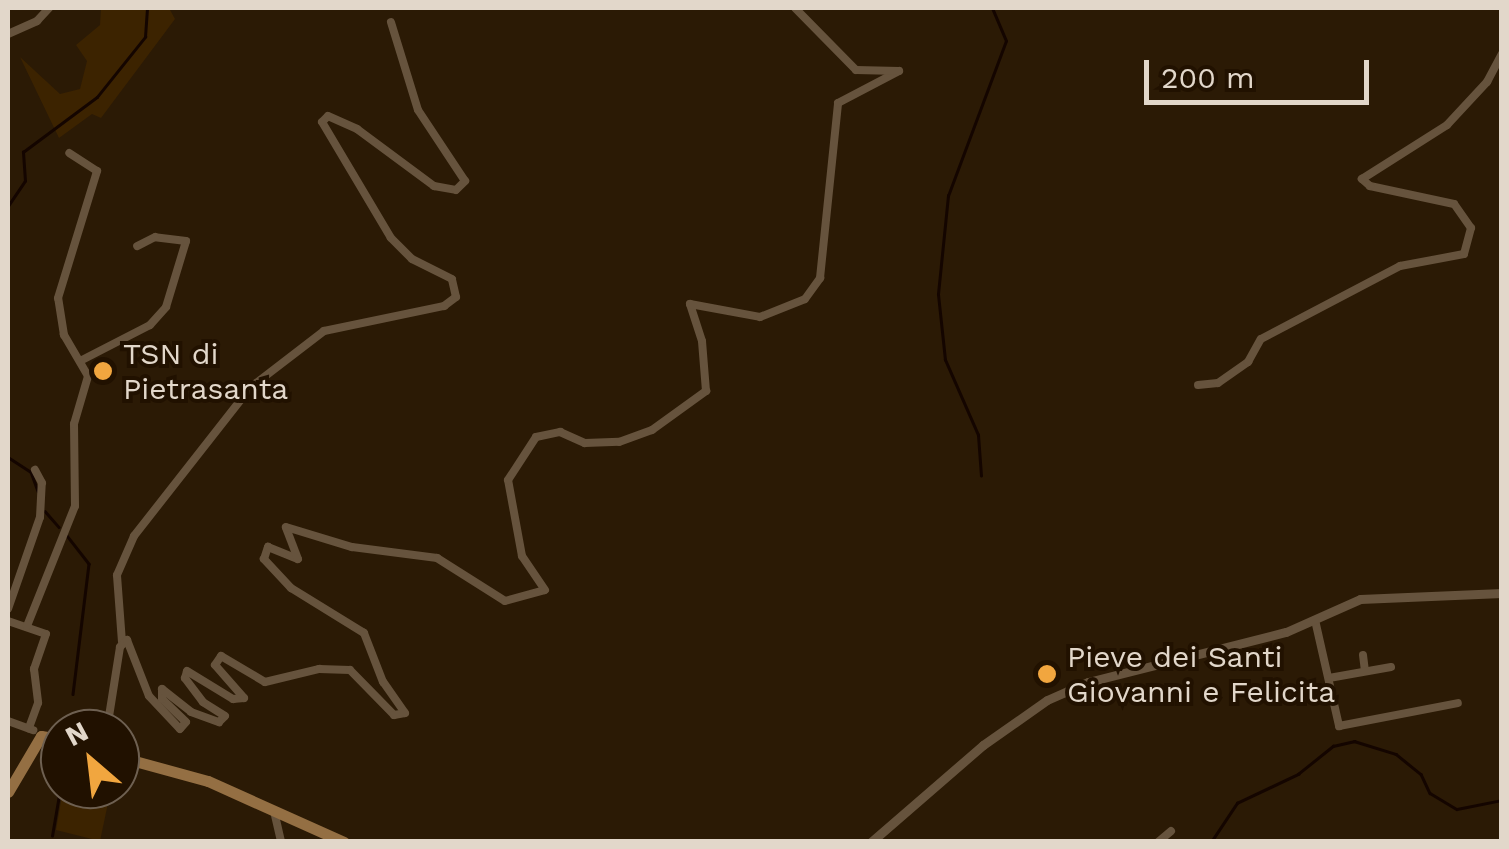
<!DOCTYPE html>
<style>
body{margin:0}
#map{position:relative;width:1509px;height:849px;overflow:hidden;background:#2b1a05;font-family:"Work Sans",sans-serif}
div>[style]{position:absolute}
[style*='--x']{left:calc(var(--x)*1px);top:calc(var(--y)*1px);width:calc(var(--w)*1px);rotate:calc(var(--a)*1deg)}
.green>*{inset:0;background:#3c2300}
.stream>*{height:2.5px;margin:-1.25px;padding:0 1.25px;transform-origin:1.25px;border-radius:1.25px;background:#140500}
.minor>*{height:8px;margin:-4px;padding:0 4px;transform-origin:4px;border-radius:4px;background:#66533d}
.tertiary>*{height:9px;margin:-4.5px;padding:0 4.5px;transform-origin:4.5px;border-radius:4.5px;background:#66533d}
.primary>*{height:11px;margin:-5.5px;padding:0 5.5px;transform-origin:5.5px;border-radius:5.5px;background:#946f43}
.dots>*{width:28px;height:28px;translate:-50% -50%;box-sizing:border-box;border:5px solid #211100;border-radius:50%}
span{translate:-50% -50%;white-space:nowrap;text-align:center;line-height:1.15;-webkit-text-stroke:8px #211100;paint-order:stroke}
.poi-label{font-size:30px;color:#e2d7ca}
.left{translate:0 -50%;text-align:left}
.frame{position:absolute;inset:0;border:10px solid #e2d7ca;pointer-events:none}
.north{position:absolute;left:40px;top:709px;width:100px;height:100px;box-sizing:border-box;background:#211100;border:2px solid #6e6051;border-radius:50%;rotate:332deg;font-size:28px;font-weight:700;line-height:40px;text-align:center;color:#e2d7ca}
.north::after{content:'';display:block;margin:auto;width:35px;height:45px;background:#f1a63f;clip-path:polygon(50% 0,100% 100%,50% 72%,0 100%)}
.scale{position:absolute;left:1144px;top:60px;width:225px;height:45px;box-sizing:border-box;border:5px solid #e2d7ca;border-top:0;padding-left:12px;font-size:30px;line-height:35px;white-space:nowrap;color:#e2d7ca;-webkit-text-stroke:8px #211100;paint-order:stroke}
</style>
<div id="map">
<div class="green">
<div style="clip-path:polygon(101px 8px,169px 8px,175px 19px,101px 118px,92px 114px,59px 138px,20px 57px,60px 94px,80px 89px,87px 61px,76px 45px,100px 25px)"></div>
<div style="clip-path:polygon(111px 789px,100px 841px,56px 830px,63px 790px)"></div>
</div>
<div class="stream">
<div style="--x:8;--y:206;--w:30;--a:-56"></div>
<div style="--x:25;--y:181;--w:29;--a:-94"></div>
<div style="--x:23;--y:152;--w:92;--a:-36.6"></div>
<div style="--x:97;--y:97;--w:77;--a:-51.3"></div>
<div style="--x:145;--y:37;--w:29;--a:-86"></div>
<div style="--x:8;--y:457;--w:27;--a:33"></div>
<div style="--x:31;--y:472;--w:20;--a:70"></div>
<div style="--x:981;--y:476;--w:41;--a:-94.2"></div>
<div style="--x:978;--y:435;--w:82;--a:-113.7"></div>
<div style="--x:945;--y:360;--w:66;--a:-96.1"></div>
<div style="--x:938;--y:294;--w:99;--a:-84.2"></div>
<div style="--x:948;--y:196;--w:165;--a:-69.5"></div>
<div style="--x:1006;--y:41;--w:36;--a:-113"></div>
<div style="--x:45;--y:511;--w:21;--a:49"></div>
<div style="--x:65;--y:533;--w:39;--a:52"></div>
<div style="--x:89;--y:564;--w:131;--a:97"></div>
<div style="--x:52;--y:836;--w:48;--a:-80.3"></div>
<div style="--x:1211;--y:842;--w:47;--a:-56.3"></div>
<div style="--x:1237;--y:803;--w:68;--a:-25.4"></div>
<div style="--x:1298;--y:774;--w:45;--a:-38.7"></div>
<div style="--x:1333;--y:746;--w:22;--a:-13"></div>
<div style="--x:1354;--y:741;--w:44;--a:17.2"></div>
<div style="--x:1396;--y:754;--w:32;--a:39"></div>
<div style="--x:1421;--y:774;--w:21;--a:65"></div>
<div style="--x:1430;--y:793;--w:31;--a:31"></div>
<div style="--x:1457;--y:809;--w:46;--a:-11.3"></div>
</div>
<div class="minor">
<div style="--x:8;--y:34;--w:32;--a:-24"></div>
<div style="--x:37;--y:21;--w:18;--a:-47"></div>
<div style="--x:82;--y:360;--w:76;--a:-27.2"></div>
<div style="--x:150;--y:325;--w:24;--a:-48"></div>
<div style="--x:166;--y:307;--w:69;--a:-73.1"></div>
<div style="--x:186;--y:241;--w:31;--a:-173"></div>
<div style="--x:155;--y:237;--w:20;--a:153"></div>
<div style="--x:1198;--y:385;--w:20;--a:-6"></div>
<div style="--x:1218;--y:383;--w:37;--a:-35"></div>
<div style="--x:1248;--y:362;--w:26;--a:-61"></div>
<div style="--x:1261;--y:339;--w:157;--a:-27.7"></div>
<div style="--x:1400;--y:266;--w:65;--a:-10.6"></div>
<div style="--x:1464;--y:254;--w:27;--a:-75"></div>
<div style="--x:1471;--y:228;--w:29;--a:-125"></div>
<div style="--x:1454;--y:204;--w:86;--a:-167.9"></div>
<div style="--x:1370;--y:186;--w:11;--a:-139"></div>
<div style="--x:1362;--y:179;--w:101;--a:-32.4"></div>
<div style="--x:1447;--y:125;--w:59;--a:-47.1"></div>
<div style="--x:1487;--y:82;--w:32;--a:-62"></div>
<div style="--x:8;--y:609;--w:97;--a:-70.8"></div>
<div style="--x:40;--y:517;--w:34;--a:-87"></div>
<div style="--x:42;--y:483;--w:15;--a:-118"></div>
<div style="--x:1315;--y:620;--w:109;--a:77.2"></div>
<div style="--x:1339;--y:726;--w:121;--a:-10.9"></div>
<div style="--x:8;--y:621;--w:40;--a:18.9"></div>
<div style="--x:46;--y:634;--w:37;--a:109"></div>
<div style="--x:34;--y:669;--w:34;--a:83"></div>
<div style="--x:38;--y:703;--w:27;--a:110"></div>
<div style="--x:27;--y:626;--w:129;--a:-68.2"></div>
<div style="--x:75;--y:506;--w:82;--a:-90.7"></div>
<div style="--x:74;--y:424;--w:50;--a:-73.7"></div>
<div style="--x:88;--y:376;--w:48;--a:-120.3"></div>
<div style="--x:64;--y:335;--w:37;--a:-99"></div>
<div style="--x:58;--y:298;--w:133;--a:-72.9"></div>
<div style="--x:97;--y:171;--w:33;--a:-147"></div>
<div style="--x:122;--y:642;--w:67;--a:-94.3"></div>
<div style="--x:117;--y:575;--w:43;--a:-66.4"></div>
<div style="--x:134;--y:536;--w:189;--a:-51.9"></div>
<div style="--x:251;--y:387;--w:92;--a:-37.5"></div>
<div style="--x:324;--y:331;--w:123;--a:-11.8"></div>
<div style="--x:444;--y:306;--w:15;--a:-37"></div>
<div style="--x:456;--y:297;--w:18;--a:-103"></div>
<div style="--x:452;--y:279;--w:45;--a:-153.4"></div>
<div style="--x:412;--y:259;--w:30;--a:-135"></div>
<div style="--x:391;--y:238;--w:135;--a:-120.7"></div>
<div style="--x:322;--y:122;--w:8;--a:-45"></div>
<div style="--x:328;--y:116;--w:32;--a:24"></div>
<div style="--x:357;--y:129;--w:96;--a:36.5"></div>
<div style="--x:434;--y:186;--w:22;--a:10"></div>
<div style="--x:456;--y:190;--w:13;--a:-45"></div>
<div style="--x:465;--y:181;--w:85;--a:-123.5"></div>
<div style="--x:418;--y:110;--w:92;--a:-107.1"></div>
<div style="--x:1363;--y:655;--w:16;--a:83"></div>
<div style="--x:1329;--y:678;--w:63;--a:-10.1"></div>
<div style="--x:8;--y:721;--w:27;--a:20"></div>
<div style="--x:107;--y:729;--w:83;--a:-81"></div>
<div style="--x:120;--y:647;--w:10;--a:-45"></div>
<div style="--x:127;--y:640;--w:60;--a:68.6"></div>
<div style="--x:149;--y:696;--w:45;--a:46.8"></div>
<div style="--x:180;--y:729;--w:9;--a:-49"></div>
<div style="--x:186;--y:722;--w:33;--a:-136"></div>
<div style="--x:162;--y:699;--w:10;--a:-90"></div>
<div style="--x:162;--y:689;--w:37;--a:38"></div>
<div style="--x:191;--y:712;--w:30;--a:20"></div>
<div style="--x:219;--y:722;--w:8;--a:-45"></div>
<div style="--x:225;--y:716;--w:26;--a:-148"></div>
<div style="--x:203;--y:702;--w:30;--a:-127"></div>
<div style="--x:185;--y:678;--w:7;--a:-74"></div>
<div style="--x:187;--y:671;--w:54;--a:31.3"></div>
<div style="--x:233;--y:699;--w:11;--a:-5"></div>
<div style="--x:244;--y:698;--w:44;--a:-131.3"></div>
<div style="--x:215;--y:665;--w:11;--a:-56"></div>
<div style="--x:221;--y:656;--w:51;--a:30.6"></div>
<div style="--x:265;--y:682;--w:56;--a:-13.5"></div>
<div style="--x:319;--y:669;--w:31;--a:2"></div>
<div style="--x:350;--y:670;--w:63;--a:45.6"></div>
<div style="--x:394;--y:715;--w:11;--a:-10"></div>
<div style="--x:405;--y:713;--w:38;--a:-125"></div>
<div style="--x:383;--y:682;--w:53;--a:-111.2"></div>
<div style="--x:364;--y:633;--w:86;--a:-148.3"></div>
<div style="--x:291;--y:588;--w:40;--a:-133"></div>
<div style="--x:264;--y:559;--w:13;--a:-72"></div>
<div style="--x:268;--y:547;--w:32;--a:22"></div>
<div style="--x:298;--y:559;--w:34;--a:-111"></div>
<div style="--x:286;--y:527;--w:69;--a:16.9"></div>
<div style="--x:352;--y:547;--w:86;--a:7.4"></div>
<div style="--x:437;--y:558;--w:80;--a:32.3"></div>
<div style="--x:505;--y:601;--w:41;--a:-15.4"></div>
<div style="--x:545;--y:590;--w:41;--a:-124.1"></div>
<div style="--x:522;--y:556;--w:77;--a:-100.4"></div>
<div style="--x:508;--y:480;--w:51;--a:-56.9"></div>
<div style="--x:536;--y:437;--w:25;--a:-12"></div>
<div style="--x:560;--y:432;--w:27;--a:24"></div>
<div style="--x:585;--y:443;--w:34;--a:-2"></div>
<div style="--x:619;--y:442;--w:35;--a:-20"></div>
<div style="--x:652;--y:430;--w:67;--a:-35.8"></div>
<div style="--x:706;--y:391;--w:50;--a:-94.6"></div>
<div style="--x:702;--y:341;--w:39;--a:-108"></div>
<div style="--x:690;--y:304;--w:71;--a:10.5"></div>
<div style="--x:760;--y:317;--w:48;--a:-21.8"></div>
<div style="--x:805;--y:299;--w:26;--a:-54"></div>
<div style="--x:820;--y:278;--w:176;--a:-84.1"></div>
<div style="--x:838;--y:103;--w:69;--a:-27.7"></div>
<div style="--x:899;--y:71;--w:43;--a:-178.7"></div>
<div style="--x:856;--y:70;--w:87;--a:-134.5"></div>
<div style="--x:274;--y:811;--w:32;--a:77"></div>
<div style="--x:1158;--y:842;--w:17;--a:-40"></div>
</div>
<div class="tertiary">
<div style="--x:871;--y:842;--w:148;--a:-40.9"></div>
<div style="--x:983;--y:745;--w:78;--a:-35.1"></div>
<div style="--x:1047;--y:700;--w:45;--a:-23.7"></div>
<div style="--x:1088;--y:682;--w:204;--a:-14.2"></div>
<div style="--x:1286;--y:632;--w:81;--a:-24"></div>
<div style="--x:1360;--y:599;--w:142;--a:-2.4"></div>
</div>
<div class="primary">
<div style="--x:120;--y:757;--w:91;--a:15.3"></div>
<div style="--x:208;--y:781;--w:149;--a:24.2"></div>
<div style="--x:8;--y:792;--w:65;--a:-59.5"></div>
<div style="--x:41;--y:736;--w:19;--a:9"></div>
</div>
<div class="dots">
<div style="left:103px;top:371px;background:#f1a63f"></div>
<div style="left:1047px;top:674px;background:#f1a63f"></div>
</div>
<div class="poi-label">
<span class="left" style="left:123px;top:371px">TSN di<br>Pietrasanta</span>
<span class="left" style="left:1067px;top:674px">Pieve dei Santi<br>Giovanni e Felicita</span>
</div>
<div class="frame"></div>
<div class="north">N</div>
<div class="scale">200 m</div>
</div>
